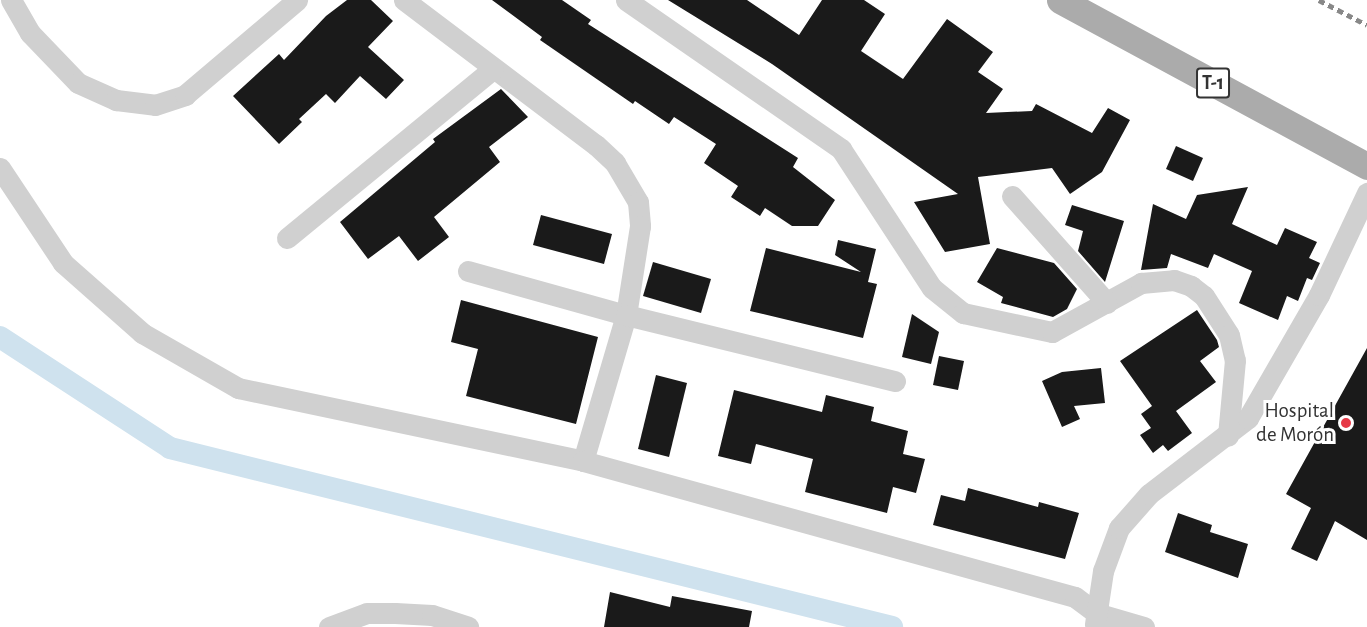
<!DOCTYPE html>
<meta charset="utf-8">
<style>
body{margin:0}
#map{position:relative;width:1367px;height:627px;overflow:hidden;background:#fff;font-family:"Alegreya Sans",sans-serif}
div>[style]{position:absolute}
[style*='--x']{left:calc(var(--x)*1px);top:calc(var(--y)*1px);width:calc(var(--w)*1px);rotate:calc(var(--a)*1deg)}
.canal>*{height:22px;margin:-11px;padding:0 11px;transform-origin:11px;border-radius:11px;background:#cfe2ee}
.building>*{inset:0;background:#1a1a1a}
.minor>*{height:21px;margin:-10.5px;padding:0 10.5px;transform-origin:10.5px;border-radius:10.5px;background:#d0d0d0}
.major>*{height:27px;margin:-13.5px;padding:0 13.5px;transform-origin:13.5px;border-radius:13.5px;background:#ababab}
.rail>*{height:4.5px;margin-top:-2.25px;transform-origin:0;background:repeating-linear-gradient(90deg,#888 0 6px,transparent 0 10.5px)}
.dots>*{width:16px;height:16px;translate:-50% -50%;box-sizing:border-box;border:3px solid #fff;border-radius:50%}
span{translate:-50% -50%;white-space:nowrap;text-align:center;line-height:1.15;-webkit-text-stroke:6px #fff;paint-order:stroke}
.shield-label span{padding:2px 4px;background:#fff;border:2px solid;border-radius:4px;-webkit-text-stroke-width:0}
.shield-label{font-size:20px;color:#333;font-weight:700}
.poi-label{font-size:21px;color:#333}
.right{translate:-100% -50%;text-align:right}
</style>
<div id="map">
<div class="canal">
<div style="--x:0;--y:337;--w:203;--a:33.1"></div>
<div style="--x:170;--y:448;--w:744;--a:13.92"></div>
</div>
<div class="building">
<div style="clip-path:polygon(347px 0,371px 0,393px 21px,368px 47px,404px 80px,386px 99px,360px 76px,335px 103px,326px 94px,299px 119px,302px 122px,279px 144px,233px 96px,279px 54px,284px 60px,326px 16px)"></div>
<div style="clip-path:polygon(492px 0,562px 0,591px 20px,588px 24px,798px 158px,793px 167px,835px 200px,818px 226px,792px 226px,765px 208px,760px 216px,731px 197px,738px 186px,704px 163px,716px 144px,674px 117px,669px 124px,635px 101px,633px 104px,540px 40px,542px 37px)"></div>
<div style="clip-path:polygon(668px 0,747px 0,799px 35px,822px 0,864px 0,885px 14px,861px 51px,903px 79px,947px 19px,993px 52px,978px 72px,1003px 89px,986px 113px,1032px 111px,1036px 104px,1092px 133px,1108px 108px,1130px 120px,1102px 172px,1070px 194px,1052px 168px,978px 177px,990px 244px,945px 252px,914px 202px,958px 194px,772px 64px)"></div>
<div style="clip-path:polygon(501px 89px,528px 117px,489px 147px,500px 162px,434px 217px,449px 237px,418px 261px,399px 236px,368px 259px,340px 222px,435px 142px,433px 139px)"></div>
<div style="clip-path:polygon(1176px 146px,1203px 158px,1193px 181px,1166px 169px)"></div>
<div style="clip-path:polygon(1248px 187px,1232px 224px,1277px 245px,1285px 228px,1317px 242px,1309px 258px,1320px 263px,1312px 280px,1307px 278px,1298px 301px,1287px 296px,1278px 320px,1239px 303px,1252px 271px,1214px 254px,1208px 268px,1171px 254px,1167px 268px,1141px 270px,1153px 204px,1186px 219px,1197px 195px)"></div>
<div style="clip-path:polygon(1072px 205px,1124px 221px,1105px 282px,1078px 251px,1083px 231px,1065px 225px)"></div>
<div style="clip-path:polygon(541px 215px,612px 234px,604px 264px,533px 245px)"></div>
<div style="clip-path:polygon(838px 240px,876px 249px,868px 282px,877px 284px,863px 338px,750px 311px,766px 248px,861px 272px,835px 255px)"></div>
<div style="clip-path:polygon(997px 248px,1054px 263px,1077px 289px,1067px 309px,1053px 317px,1001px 303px,1003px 297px,977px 282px)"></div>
<div style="clip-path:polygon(653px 262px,711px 279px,701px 313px,643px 296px)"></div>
<div style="clip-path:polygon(461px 300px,598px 337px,576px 424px,466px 396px,478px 349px,451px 342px)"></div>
<div style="clip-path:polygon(1197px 310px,1217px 340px,1219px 347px,1200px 361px,1216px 382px,1176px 411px,1192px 433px,1168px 451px,1163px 445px,1153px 453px,1140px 435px,1151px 428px,1141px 414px,1152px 406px,1120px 361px)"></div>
<div style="clip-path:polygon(912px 314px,939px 332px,931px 364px,902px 357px)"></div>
<div style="clip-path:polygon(1367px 348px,1367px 540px,1335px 521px,1317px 561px,1291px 549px,1311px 508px,1286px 494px)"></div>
<div style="clip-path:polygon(939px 356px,964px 361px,958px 390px,933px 385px)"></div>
<div style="clip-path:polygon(1101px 368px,1105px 403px,1074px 406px,1080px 419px,1062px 427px,1042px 381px,1062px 372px)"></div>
<div style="clip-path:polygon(656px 375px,687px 383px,669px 457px,638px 449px)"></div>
<div style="clip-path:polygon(734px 390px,822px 412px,826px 395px,874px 407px,871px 421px,908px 431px,903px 454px,925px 459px,916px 493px,893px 487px,887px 513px,805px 492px,813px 459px,756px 444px,751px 464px,718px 456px)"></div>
<div style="clip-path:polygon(968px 488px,1038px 507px,1039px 502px,1079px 513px,1065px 559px,933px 525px,941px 495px,965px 501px)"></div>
<div style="clip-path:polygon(1178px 513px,1212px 525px,1210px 532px,1248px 544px,1238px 578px,1165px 552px)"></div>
<div style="clip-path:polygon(610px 592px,670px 607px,672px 596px,752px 611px,749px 627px,604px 627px)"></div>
</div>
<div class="minor">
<div style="--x:11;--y:0;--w:38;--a:60"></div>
<div style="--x:30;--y:33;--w:69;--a:46.2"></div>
<div style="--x:78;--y:83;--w:42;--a:24.1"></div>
<div style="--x:116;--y:100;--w:39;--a:7"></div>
<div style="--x:155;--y:105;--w:32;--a:-18"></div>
<div style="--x:185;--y:95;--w:147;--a:-40.3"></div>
<div style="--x:404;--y:0;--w:241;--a:37.1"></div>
<div style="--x:596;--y:145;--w:26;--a:43"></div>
<div style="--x:615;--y:163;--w:45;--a:59.5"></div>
<div style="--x:638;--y:202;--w:24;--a:85"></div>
<div style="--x:640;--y:226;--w:90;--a:98.9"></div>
<div style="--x:626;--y:315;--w:152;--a:106.4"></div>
<div style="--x:626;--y:0;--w:262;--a:34.7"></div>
<div style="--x:841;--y:149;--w:166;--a:56.8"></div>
<div style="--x:932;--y:288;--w:40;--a:39"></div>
<div style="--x:963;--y:313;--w:91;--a:12.1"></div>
<div style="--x:1052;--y:332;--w:102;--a:-28.8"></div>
<div style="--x:1141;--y:283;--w:33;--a:-5"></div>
<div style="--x:1174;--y:280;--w:18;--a:19"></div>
<div style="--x:1191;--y:286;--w:16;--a:38"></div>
<div style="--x:1204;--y:296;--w:46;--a:57.3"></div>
<div style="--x:1229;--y:335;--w:26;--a:77"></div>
<div style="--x:1235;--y:360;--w:76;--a:95.3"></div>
<div style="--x:0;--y:168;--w:114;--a:56.4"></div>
<div style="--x:63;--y:263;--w:106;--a:41.5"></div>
<div style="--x:142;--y:333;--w:111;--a:29.8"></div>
<div style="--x:238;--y:388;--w:353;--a:11.9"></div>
<div style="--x:583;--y:461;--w:510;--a:15.45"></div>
<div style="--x:1075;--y:597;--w:26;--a:37"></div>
<div style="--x:1096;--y:613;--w:50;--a:16.3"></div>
<div style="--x:1012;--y:196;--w:143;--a:48.4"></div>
<div style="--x:287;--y:238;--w:266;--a:-39.4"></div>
<div style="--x:468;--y:271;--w:164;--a:15.6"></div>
<div style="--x:626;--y:315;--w:277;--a:13.8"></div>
<div style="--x:1095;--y:624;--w:54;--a:-81.4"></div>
<div style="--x:1103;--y:571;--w:46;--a:-69.6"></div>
<div style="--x:1119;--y:528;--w:45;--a:-48.6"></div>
<div style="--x:1149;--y:494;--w:125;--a:-37.5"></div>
<div style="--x:1248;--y:418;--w:142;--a:-60"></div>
<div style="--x:1319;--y:295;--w:113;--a:-64.8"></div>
<div style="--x:329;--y:627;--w:40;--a:-20.2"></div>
<div style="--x:367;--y:613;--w:28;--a:0"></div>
<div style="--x:395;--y:613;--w:37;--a:3"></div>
<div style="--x:432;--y:615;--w:38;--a:18"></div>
</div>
<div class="major">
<div style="--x:1060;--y:0;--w:349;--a:28.4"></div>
</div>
<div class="rail">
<div style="--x:1319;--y:0;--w:54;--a:27.5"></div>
</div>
<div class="dots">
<div style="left:1346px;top:423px;background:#e63946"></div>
</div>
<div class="shield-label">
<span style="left:1213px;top:83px">T-1</span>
</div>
<div class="poi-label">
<span class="right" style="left:1334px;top:423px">Hospital<br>de Morón</span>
</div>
</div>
